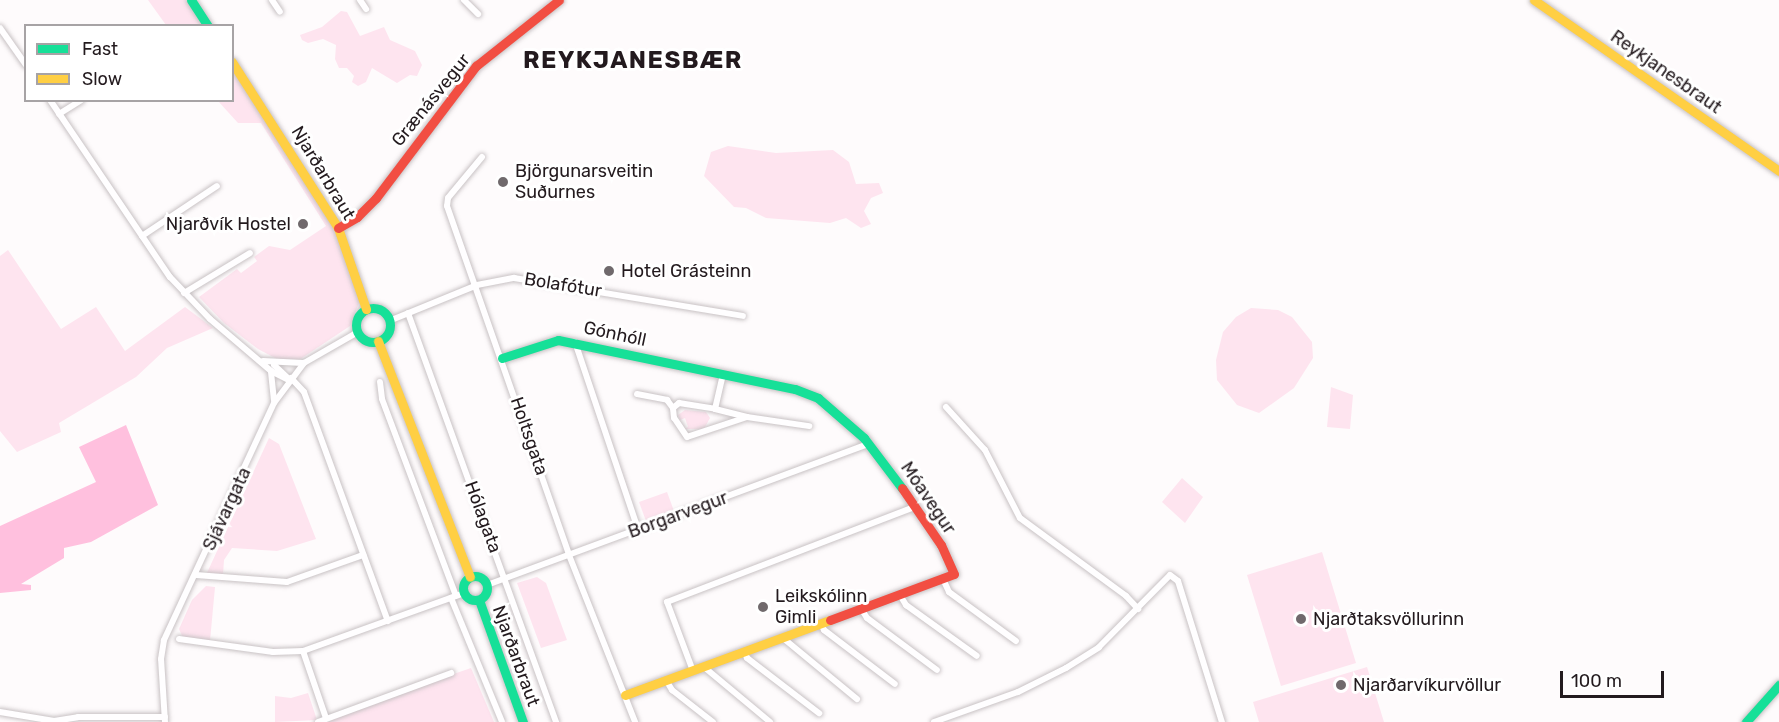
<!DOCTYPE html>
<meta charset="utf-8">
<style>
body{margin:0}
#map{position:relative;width:1779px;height:722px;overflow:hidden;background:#fefbfc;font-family:Rubik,sans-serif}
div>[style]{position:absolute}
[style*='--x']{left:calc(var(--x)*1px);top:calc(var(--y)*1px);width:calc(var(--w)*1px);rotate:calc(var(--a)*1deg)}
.green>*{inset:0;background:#fee4ef}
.water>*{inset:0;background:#ffc0de}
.roads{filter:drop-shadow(0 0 2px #c8c2c4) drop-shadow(0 0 2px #c8c2c4)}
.street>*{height:6px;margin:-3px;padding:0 3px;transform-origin:3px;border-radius:3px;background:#fffeff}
.fast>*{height:9px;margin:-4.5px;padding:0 4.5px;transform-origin:4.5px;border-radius:4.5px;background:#16e098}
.fast>.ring{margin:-4.5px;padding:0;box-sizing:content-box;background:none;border:9px solid #16e098;border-radius:50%}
.slow>*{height:9px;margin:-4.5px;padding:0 4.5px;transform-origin:4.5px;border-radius:4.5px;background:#ffcf43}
.jam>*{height:9px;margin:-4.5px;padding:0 4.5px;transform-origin:4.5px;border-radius:4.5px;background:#f24e42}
.dots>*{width:16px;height:16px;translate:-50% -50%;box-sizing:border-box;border:3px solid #fff;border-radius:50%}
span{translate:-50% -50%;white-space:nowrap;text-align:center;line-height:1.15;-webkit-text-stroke:6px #fff;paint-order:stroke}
.street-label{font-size:18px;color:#231a1e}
.poi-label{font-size:18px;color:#231a1e}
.left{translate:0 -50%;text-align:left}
.right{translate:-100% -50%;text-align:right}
.district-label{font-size:24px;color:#231a1e;font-weight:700;letter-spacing:1.5px}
.legend{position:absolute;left:24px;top:24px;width:210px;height:78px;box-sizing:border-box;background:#fff;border:2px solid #a7a3a5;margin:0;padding:8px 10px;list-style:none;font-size:18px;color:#231a1e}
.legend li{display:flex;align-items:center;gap:12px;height:30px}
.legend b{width:30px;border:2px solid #a7a3a5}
.scale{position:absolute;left:1560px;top:671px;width:104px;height:27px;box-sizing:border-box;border:3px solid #231a1e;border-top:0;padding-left:8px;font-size:18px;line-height:21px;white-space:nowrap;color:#231a1e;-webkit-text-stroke:4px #fff;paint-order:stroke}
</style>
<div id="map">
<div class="green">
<div style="clip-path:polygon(148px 0,186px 0,204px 25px,166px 25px)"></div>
<div style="clip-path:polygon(341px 11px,347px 12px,360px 36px,384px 27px,390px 40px,415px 51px,422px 65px,417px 76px,410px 75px,397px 83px,372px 68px,366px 82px,358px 86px,352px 82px,354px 76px,347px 68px,339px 68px,335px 59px,336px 45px,323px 39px,308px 43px,302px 40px,300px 35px,322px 27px)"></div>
<div style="clip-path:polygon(233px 68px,334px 227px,360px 300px,350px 326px,299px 360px,277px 359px,258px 349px,224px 323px,199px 297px,237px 269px,241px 273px,257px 261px,254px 257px,269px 246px,290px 250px,326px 226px,261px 123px,238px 123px,218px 101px,232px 100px)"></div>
<div style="clip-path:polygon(728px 146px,776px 153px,833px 150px,849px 162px,856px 184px,879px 183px,883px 193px,871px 198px,864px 211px,871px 224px,861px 228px,846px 218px,830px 223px,766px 218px,746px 208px,734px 207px,704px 176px,711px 152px)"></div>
<div style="clip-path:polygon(8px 250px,61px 329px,96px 307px,125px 351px,185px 307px,213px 328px,167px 348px,136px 377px,59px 423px,61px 432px,17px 452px,0 431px,0 256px)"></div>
<div style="clip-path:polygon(1251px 308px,1278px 310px,1292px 317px,1312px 342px,1313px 358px,1294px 388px,1259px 413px,1237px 405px,1217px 380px,1216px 360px,1223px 332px,1236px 317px)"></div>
<div style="clip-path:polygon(1331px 387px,1353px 395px,1350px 429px,1327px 427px)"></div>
<div style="clip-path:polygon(685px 410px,706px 412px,710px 418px,704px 429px,684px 429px,688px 427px,685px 418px,680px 420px,678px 415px)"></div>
<div style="clip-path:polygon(269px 438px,279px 444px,316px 539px,277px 551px,232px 548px,224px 560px,223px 575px,206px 575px)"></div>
<div style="clip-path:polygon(1182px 478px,1203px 497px,1185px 523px,1162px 502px)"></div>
<div style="clip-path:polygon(667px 492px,674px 511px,646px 521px,639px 502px)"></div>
<div style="clip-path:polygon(1322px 552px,1356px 663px,1281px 686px,1247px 575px)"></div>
<div style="clip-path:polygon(537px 577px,546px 583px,567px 640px,541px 648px,517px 583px)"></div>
<div style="clip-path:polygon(206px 586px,215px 587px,210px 641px,183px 638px,179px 629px,192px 600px)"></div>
<div style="clip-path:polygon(1367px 667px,1384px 722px,1259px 722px,1253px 702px)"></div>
<div style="clip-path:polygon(471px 668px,494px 722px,330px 722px,326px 718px)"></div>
<div style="clip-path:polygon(308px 693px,317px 720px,275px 722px,275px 696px,291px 698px)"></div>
</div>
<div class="water">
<div style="clip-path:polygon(126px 425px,158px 505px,91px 542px,64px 548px,64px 558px,21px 584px,31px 585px,31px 590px,0 593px,0 526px,96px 482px,79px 447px)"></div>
</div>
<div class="roads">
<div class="street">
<div style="--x:272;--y:0;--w:14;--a:56"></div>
<div style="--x:360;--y:0;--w:11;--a:56"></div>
<div style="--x:464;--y:0;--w:20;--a:45"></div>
<div style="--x:0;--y:28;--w:45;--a:54.9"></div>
<div style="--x:50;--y:100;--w:214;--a:55.9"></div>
<div style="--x:170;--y:277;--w:58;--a:46.4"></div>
<div style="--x:210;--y:319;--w:80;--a:40.4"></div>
<div style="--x:271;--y:371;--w:20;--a:27"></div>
<div style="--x:59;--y:114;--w:26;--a:-32"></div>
<div style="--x:482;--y:157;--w:53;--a:129.7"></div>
<div style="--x:448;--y:198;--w:8;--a:97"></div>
<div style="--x:447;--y:206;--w:370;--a:70.7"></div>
<div style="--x:569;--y:555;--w:180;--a:68.4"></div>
<div style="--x:142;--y:236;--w:90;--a:-33.7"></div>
<div style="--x:184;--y:293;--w:77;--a:-31.2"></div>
<div style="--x:408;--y:313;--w:435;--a:70.1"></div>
<div style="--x:389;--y:321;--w:95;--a:-22.2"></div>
<div style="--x:477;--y:285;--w:38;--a:-11"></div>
<div style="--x:514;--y:278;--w:232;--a:9.4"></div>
<div style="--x:575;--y:342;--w:197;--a:71.4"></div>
<div style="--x:263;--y:361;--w:40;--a:2.9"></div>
<div style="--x:274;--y:365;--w:21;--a:43"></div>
<div style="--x:271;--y:372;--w:28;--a:84"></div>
<div style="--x:291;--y:378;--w:19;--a:47"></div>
<div style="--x:304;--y:392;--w:244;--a:69.9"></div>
<div style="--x:380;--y:382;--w:17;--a:83"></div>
<div style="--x:382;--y:399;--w:210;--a:69.4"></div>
<div style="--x:637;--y:394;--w:31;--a:11"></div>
<div style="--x:667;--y:400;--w:10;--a:53"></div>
<div style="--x:679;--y:403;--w:36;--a:9"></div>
<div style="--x:715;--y:409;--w:33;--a:14"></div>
<div style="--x:747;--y:417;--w:63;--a:161.6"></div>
<div style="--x:687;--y:437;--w:23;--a:-124"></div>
<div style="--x:674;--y:418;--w:10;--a:-96"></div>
<div style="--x:673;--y:408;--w:8;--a:-40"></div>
<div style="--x:946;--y:407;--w:58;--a:47.8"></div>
<div style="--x:985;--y:450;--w:76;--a:62.8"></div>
<div style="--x:1020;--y:518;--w:132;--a:36.3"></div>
<div style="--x:1126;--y:596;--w:18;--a:47"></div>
<div style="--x:715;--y:409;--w:35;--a:-77"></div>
<div style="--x:747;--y:417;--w:63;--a:8.3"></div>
<div style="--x:196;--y:575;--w:91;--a:4.4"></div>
<div style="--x:287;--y:582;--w:81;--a:-19.6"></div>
<div style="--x:943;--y:579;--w:14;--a:65"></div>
<div style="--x:949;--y:592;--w:83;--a:36.2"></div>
<div style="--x:487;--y:585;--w:406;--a:-20.3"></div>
<div style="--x:900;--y:595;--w:12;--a:59"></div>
<div style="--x:906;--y:605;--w:87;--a:35.7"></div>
<div style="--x:451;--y:598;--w:134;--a:67.6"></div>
<div style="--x:862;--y:610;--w:9;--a:58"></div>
<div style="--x:867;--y:618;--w:87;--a:36.6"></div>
<div style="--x:821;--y:624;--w:7;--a:63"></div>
<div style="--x:824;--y:630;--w:89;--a:37.3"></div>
<div style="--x:783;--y:638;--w:96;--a:39.5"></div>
<div style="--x:179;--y:639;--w:95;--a:7.9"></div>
<div style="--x:273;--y:652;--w:30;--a:-2"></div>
<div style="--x:303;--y:651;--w:171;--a:-19.8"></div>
<div style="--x:303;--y:651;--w:71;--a:71.1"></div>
<div style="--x:745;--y:652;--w:6;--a:72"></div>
<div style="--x:747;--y:658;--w:91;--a:37.4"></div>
<div style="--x:704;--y:667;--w:86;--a:39.8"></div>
<div style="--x:693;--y:671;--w:74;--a:-110.6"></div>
<div style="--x:667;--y:602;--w:266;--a:-21"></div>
<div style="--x:666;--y:680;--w:12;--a:59"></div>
<div style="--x:672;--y:690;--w:52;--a:38"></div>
<div style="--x:0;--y:712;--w:55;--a:9.5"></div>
<div style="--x:54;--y:721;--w:24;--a:-9"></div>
<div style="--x:78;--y:717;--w:87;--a:0"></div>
<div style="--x:165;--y:722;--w:63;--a:-93.6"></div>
<div style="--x:161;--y:659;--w:19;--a:-81"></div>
<div style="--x:164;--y:640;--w:261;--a:-65.1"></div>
<div style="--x:274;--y:403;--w:50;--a:-53.1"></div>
<div style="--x:304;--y:363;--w:62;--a:-29.9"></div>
<div style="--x:318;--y:722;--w:142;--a:-20.2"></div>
<div style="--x:934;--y:722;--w:89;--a:-19.7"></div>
<div style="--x:1018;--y:692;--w:54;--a:-26.6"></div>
<div style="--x:1066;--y:668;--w:39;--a:-32"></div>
<div style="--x:1099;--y:647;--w:101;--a:-45.4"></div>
<div style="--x:1170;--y:575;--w:10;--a:37"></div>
<div style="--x:1178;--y:581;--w:148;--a:72.7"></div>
</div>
<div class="fast">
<div style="--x:191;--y:0;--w:31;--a:57"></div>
<div class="ring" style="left:356px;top:308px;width:25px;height:25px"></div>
<div style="--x:502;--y:358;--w:59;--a:-17.8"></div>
<div style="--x:558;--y:340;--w:242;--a:11.7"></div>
<div style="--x:795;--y:389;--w:25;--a:21"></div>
<div style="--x:818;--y:398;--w:61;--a:41"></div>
<div style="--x:864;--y:438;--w:63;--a:52.8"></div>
<div class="ring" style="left:463px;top:576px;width:15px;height:15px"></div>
<div style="--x:479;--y:600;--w:130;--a:70.2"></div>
<div style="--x:1746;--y:722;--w:50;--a:-48.3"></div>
</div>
<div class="slow">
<div style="--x:1534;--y:0;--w:299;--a:34.9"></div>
<div style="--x:232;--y:62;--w:197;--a:57.4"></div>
<div style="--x:338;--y:228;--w:86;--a:70.9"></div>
<div style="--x:378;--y:341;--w:253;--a:68.7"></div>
<div style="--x:625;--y:695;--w:218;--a:-20.1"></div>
</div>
<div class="jam">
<div style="--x:338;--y:228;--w:22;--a:-30"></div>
<div style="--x:357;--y:217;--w:27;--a:-45"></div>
<div style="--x:376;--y:198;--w:166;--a:-52.9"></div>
<div style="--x:476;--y:66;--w:106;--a:-38.5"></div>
<div style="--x:830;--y:620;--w:132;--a:-20.4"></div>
<div style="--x:954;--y:574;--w:32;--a:-114"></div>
<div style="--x:941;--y:545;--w:69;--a:-124.4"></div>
</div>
</div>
<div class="dots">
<div style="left:503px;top:182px;background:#70696c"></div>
<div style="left:303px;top:224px;background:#70696c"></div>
<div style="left:609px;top:271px;background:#70696c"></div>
<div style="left:763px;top:607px;background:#70696c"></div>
<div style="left:1301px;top:619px;background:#70696c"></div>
<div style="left:1341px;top:685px;background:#70696c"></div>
</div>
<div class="street-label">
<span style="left:1666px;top:72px;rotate:35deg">Reykjanesbraut</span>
<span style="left:431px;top:100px;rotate:-51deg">Grænásvegur</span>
<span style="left:323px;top:173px;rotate:59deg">Njarðarbraut</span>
<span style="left:563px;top:285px;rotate:9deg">Bolafótur</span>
<span style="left:615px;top:334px;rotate:12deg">Gónhóll</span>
<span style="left:529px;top:436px;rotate:71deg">Holtsgata</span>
<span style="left:928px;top:498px;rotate:56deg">Móavegur</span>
<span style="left:227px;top:509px;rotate:-65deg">Sjávargata</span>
<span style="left:678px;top:515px;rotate:-20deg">Borgarvegur</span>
<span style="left:483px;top:517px;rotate:70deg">Hólagata</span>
<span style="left:516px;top:656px;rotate:70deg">Njarðarbraut</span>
</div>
<div class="poi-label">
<span class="left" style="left:515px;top:182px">Björgunarsveitin<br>Suðurnes</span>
<span class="right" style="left:291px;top:224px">Njarðvík Hostel</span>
<span class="left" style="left:621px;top:271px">Hotel Grásteinn</span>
<span class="left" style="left:775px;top:607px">Leikskólinn<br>Gimli</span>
<span class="left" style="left:1313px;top:619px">Njarðtaksvöllurinn</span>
<span class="left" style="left:1353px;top:685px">Njarðarvíkurvöllur</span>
</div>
<div class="district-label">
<span style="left:633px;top:61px">REYKJANESBÆR</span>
</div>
<ul class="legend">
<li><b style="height:8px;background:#16e098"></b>Fast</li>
<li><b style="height:8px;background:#ffcf43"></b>Slow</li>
</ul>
<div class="scale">100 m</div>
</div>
